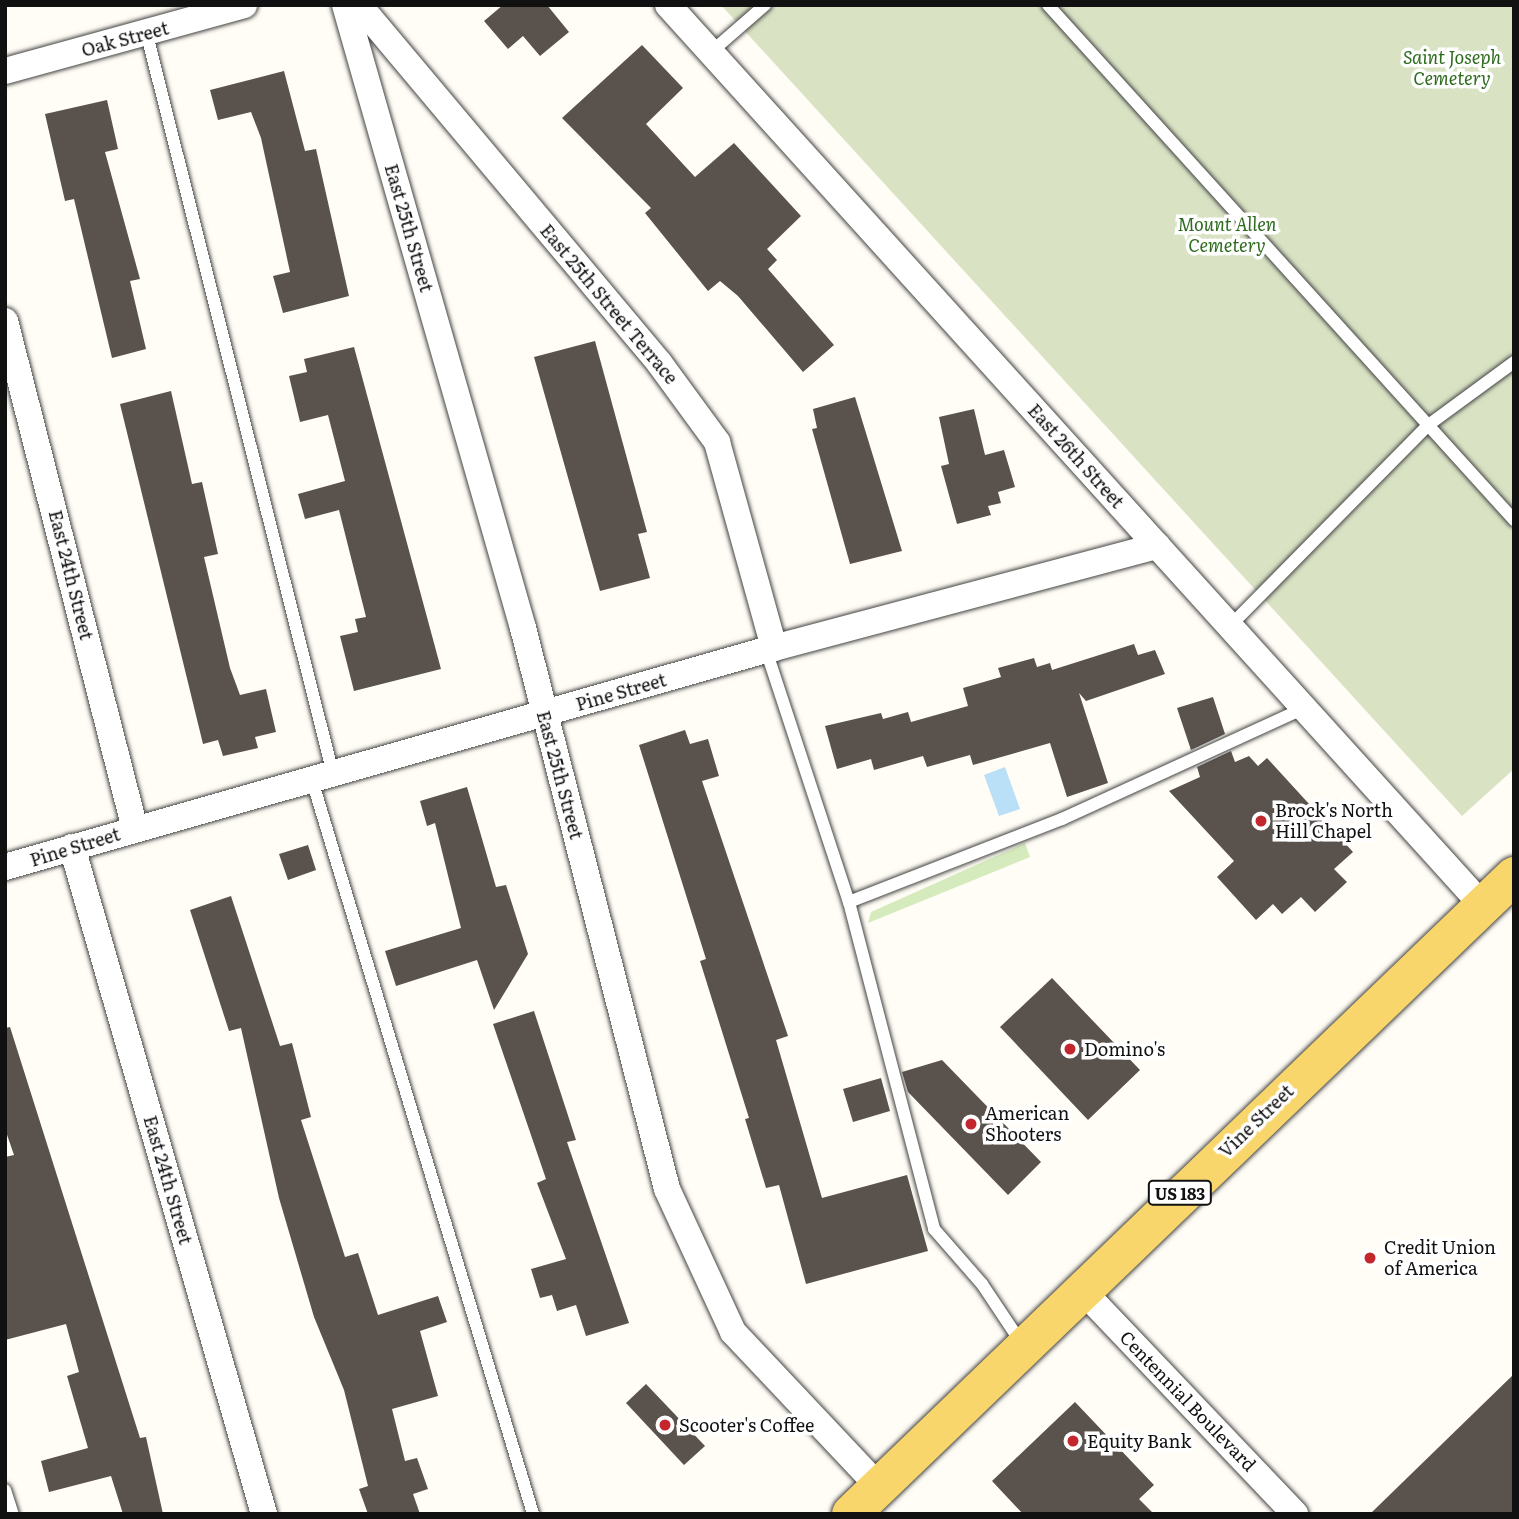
<!DOCTYPE html>
<style>
body{margin:0}
#map{position:relative;width:1519px;height:1519px;overflow:hidden;background:#fffdf5;font-family:Literata,serif}
div>[style]{position:absolute}
[style*='--x']{left:calc(var(--x)*1px);top:calc(var(--y)*1px);width:calc(var(--w)*1px);rotate:calc(var(--a)*1deg)}
.green>*{inset:0;background:#d5ebbd}
.cemetery>*{inset:0;background:#d9e3c4}
.water>*{inset:0;background:#b9e0f7}
.building>*{inset:0;background:#5a524d}
.roads{filter:drop-shadow(0 0 2px #444) drop-shadow(0 0 2px #444)}
.lane>*{height:12px;margin:-6px;padding:0 6px;transform-origin:6px;border-radius:6px;background:#fff}
.street>*{height:26px;margin:-13px;padding:0 13px;transform-origin:13px;border-radius:13px;background:#fff}
.primary>*{height:38px;margin:-19px;padding:0 19px;transform-origin:19px;border-radius:19px;background:#f9d66b}
.dots>*{width:19px;height:19px;translate:-50% -50%;box-sizing:border-box;border:4px solid #fff;border-radius:50%}
span{translate:-50% -50%;white-space:nowrap;text-align:center;line-height:1.15;-webkit-text-stroke:7px #fff;paint-order:stroke}
.shield-label span{padding:2px 5px;background:#fff;border:2px solid;border-radius:5px;-webkit-text-stroke-width:0}
.shield-label{font-size:16px;color:#111;font-weight:700}
.street-label{font-size:18px;color:#111}
.park-label{font-size:18px;color:#2f6b1f;font-style:italic}
.poi-label{font-size:18px;color:#111}
.left{translate:0 -50%;text-align:left}
.frame{position:absolute;inset:0;border:7px solid #111;pointer-events:none}
</style>
<div id="map">
<div class="green">
<div style="clip-path:polygon(1025px 843px,1030px 857px,868px 923px,871px 912px)"></div>
</div>
<div class="cemetery">
<div style="clip-path:polygon(721px 5px,1514px 5px,1514px 769px,1462px 816px)"></div>
</div>
<div class="water">
<div style="clip-path:polygon(1005px 767px,1020px 809px,999px 816px,984px 775px)"></div>
</div>
<div class="building">
<div style="clip-path:polygon(503px 5px,547px 5px,569px 32px,540px 56px,523px 36px,508px 49px,484px 21px)"></div>
<div style="clip-path:polygon(642px 45px,683px 88px,646px 124px,695px 177px,734px 143px,801px 216px,767px 249px,777px 260px,768px 269px,834px 345px,803px 372px,738px 296px,720px 281px,708px 291px,645px 213px,651px 208px,562px 118px)"></div>
<div style="clip-path:polygon(284px 71px,305px 151px,316px 149px,349px 296px,283px 313px,273px 276px,290px 272px,261px 138px,251px 112px,218px 120px,210px 90px)"></div>
<div style="clip-path:polygon(107px 100px,118px 149px,105px 152px,140px 279px,130px 281px,146px 349px,112px 358px,74px 199px,65px 201px,45px 114px)"></div>
<div style="clip-path:polygon(595px 341px,647px 532px,638px 534px,650px 578px,600px 591px,534px 357px)"></div>
<div style="clip-path:polygon(354px 347px,441px 669px,354px 691px,340px 636px,358px 632px,355px 619px,366px 617px,339px 510px,305px 519px,298px 494px,345px 481px,328px 415px,300px 422px,289px 376px,307px 372px,304px 359px)"></div>
<div style="clip-path:polygon(171px 391px,192px 484px,202px 482px,218px 554px,204px 557px,230px 668px,240px 695px,266px 689px,276px 732px,255px 737px,258px 748px,223px 756px,218px 740px,203px 744px,120px 404px)"></div>
<div style="clip-path:polygon(855px 397px,902px 551px,850px 564px,812px 429px,817px 428px,813px 409px)"></div>
<div style="clip-path:polygon(974px 409px,985px 455px,1004px 450px,1015px 487px,998px 492px,1001px 503px,988px 506px,991px 515px,957px 524px,941px 466px,949px 464px,939px 417px)"></div>
<div style="clip-path:polygon(1134px 644px,1138px 655px,1155px 650px,1165px 674px,1086px 701px,1079px 693px,1108px 783px,1067px 797px,1050px 743px,973px 765px,970px 755px,927px 767px,923px 756px,874px 770px,871px 759px,837px 769px,825px 726px,881px 713px,883px 719px,908px 712px,911px 722px,968px 706px,963px 688px,1001px 677px,998px 668px,1034px 658px,1037px 667px,1050px 663px,1052px 670px)"></div>
<div style="clip-path:polygon(1213px 697px,1225px 734px,1191px 750px,1177px 708px)"></div>
<div style="clip-path:polygon(685px 730px,690px 744px,708px 739px,719px 776px,702px 781px,788px 1036px,776px 1040px,822px 1198px,907px 1175px,928px 1251px,806px 1284px,779px 1185px,766px 1188px,745px 1119px,749px 1118px,700px 961px,706px 959px,639px 745px)"></div>
<div style="clip-path:polygon(1231px 751px,1235px 762px,1249px 756px,1258px 766px,1267px 758px,1353px 852px,1334px 869px,1347px 882px,1315px 912px,1301px 897px,1282px 914px,1273px 904px,1256px 920px,1217px 877px,1234px 861px,1169px 791px,1200px 777px,1197px 767px)"></div>
<div style="clip-path:polygon(467px 787px,496px 887px,506px 885px,528px 954px,494px 1010px,477px 960px,396px 986px,385px 951px,461px 928px,435px 823px,427px 826px,420px 801px)"></div>
<div style="clip-path:polygon(308px 845px,316px 870px,288px 880px,279px 854px)"></div>
<div style="clip-path:polygon(231px 896px,280px 1046px,292px 1043px,311px 1117px,301px 1120px,345px 1257px,358px 1253px,378px 1315px,438px 1296px,447px 1322px,420px 1331px,438px 1396px,392px 1409px,405px 1461px,417px 1458px,428px 1489px,413px 1494px,420px 1514px,368px 1514px,359px 1489px,368px 1486px,344px 1390px,314px 1317px,279px 1198px,241px 1028px,229px 1031px,190px 910px)"></div>
<div style="clip-path:polygon(1052px 978px,1140px 1070px,1088px 1120px,1000px 1027px)"></div>
<div style="clip-path:polygon(534px 1011px,576px 1140px,567px 1142px,629px 1323px,586px 1336px,576px 1305px,557px 1311px,552px 1295px,540px 1298px,531px 1269px,566px 1259px,537px 1183px,546px 1179px,493px 1024px)"></div>
<div style="clip-path:polygon(10px 1027px,140px 1438px,146px 1437px,163px 1514px,123px 1514px,111px 1476px,49px 1492px,41px 1461px,88px 1448px,67px 1376px,79px 1372px,66px 1324px,5px 1340px,5px 1157px,14px 1155px,5px 1129px,5px 1028px)"></div>
<div style="clip-path:polygon(942px 1060px,1041px 1162px,1008px 1195px,908px 1092px,902px 1072px)"></div>
<div style="clip-path:polygon(881px 1078px,890px 1111px,853px 1122px,843px 1089px)"></div>
<div style="clip-path:polygon(1514px 1374px,1514px 1514px,1370px 1514px)"></div>
<div style="clip-path:polygon(646px 1384px,705px 1446px,684px 1465px,626px 1403px)"></div>
<div style="clip-path:polygon(1075px 1402px,1154px 1485px,1139px 1499px,1154px 1514px,1023px 1514px,992px 1481px)"></div>
</div>
<div class="roads">
<div class="lane">
<div style="--x:1048;--y:5;--w:695;--a:47.86"></div>
<div style="--x:147;--y:35;--w:762;--a:75.87"></div>
<div style="--x:711;--y:52;--w:72;--a:-41"></div>
<div style="--x:1230;--y:626;--w:281;--a:-45.4"></div>
<div style="--x:1427;--y:426;--w:108;--a:-36.3"></div>
<div style="--x:766;--y:650;--w:265;--a:71.8"></div>
<div style="--x:849;--y:902;--w:338;--a:75.4"></div>
<div style="--x:934;--y:1229;--w:73;--a:48.9"></div>
<div style="--x:982;--y:1284;--w:72;--a:56.3"></div>
<div style="--x:312;--y:780;--w:767;--a:73.24"></div>
<div style="--x:849;--y:902;--w:229;--a:-21.3"></div>
<div style="--x:1062;--y:819;--w:266;--a:-24.6"></div>
<div style="--x:5;--y:1490;--w:25;--a:72"></div>
</div>
<div class="street">
<div style="--x:345;--y:5;--w:648;--a:74.05"></div>
<div style="--x:523;--y:628;--w:579;--a:75.6"></div>
<div style="--x:667;--y:1189;--w:157;--a:65.2"></div>
<div style="--x:733;--y:1332;--w:214;--a:46.7"></div>
<div style="--x:359;--y:5;--w:468;--a:50"></div>
<div style="--x:660;--y:364;--w:97;--a:53.8"></div>
<div style="--x:717;--y:442;--w:214;--a:74.5"></div>
<div style="--x:668;--y:5;--w:1215;--a:47.87"></div>
<div style="--x:5;--y:71;--w:248;--a:-15.4"></div>
<div style="--x:5;--y:321;--w:524;--a:75.65"></div>
<div style="--x:72;--y:847;--w:694;--a:73.94"></div>
<div style="--x:5;--y:867;--w:791;--a:-15.92"></div>
<div style="--x:766;--y:650;--w:405;--a:-14.9"></div>
<div style="--x:1080;--y:1288;--w:312;--a:46.4"></div>
</div>
<div class="primary">
<div style="--x:851;--y:1514;--w:920;--a:-43.9"></div>
</div>
</div>
<div class="dots">
<div style="left:1261px;top:821px;background:#c4262e"></div>
<div style="left:1070px;top:1049px;background:#c4262e"></div>
<div style="left:971px;top:1124px;background:#c4262e"></div>
<div style="left:1370px;top:1258px;background:#c4262e"></div>
<div style="left:665px;top:1425px;background:#c4262e"></div>
<div style="left:1073px;top:1441px;background:#c4262e"></div>
</div>
<div class="shield-label">
<span style="left:1180px;top:1193px">US 183</span>
</div>
<div class="street-label">
<span style="left:125px;top:39px;rotate:-15deg">Oak Street</span>
<span style="left:409px;top:228px;rotate:74deg">East 25th Street</span>
<span style="left:609px;top:304px;rotate:50deg">East 25th Street Terrace</span>
<span style="left:1076px;top:456px;rotate:48deg">East 26th Street</span>
<span style="left:71px;top:575px;rotate:76deg">East 24th Street</span>
<span style="left:621px;top:692px;rotate:-16deg">Pine Street</span>
<span style="left:560px;top:775px;rotate:75deg">East 25th Street</span>
<span style="left:75px;top:847px;rotate:-17deg">Pine Street</span>
<span style="left:1256px;top:1121px;rotate:-44deg">Vine Street</span>
<span style="left:168px;top:1180px;rotate:74deg">East 24th Street</span>
<span style="left:1188px;top:1401px;rotate:46deg">Centennial Boulevard</span>
</div>
<div class="park-label">
<span style="left:1452px;top:68px">Saint Joseph<br>Cemetery</span>
<span style="left:1227px;top:235px">Mount Allen<br>Cemetery</span>
</div>
<div class="poi-label">
<span class="left" style="left:1275px;top:821px">Brock's North<br>Hill Chapel</span>
<span class="left" style="left:1084px;top:1049px">Domino's</span>
<span class="left" style="left:985px;top:1124px">American<br>Shooters</span>
<span class="left" style="left:1384px;top:1258px">Credit Union<br>of America</span>
<span class="left" style="left:679px;top:1425px">Scooter's Coffee</span>
<span class="left" style="left:1087px;top:1441px">Equity Bank</span>
</div>
<div class="frame"></div>
</div>
